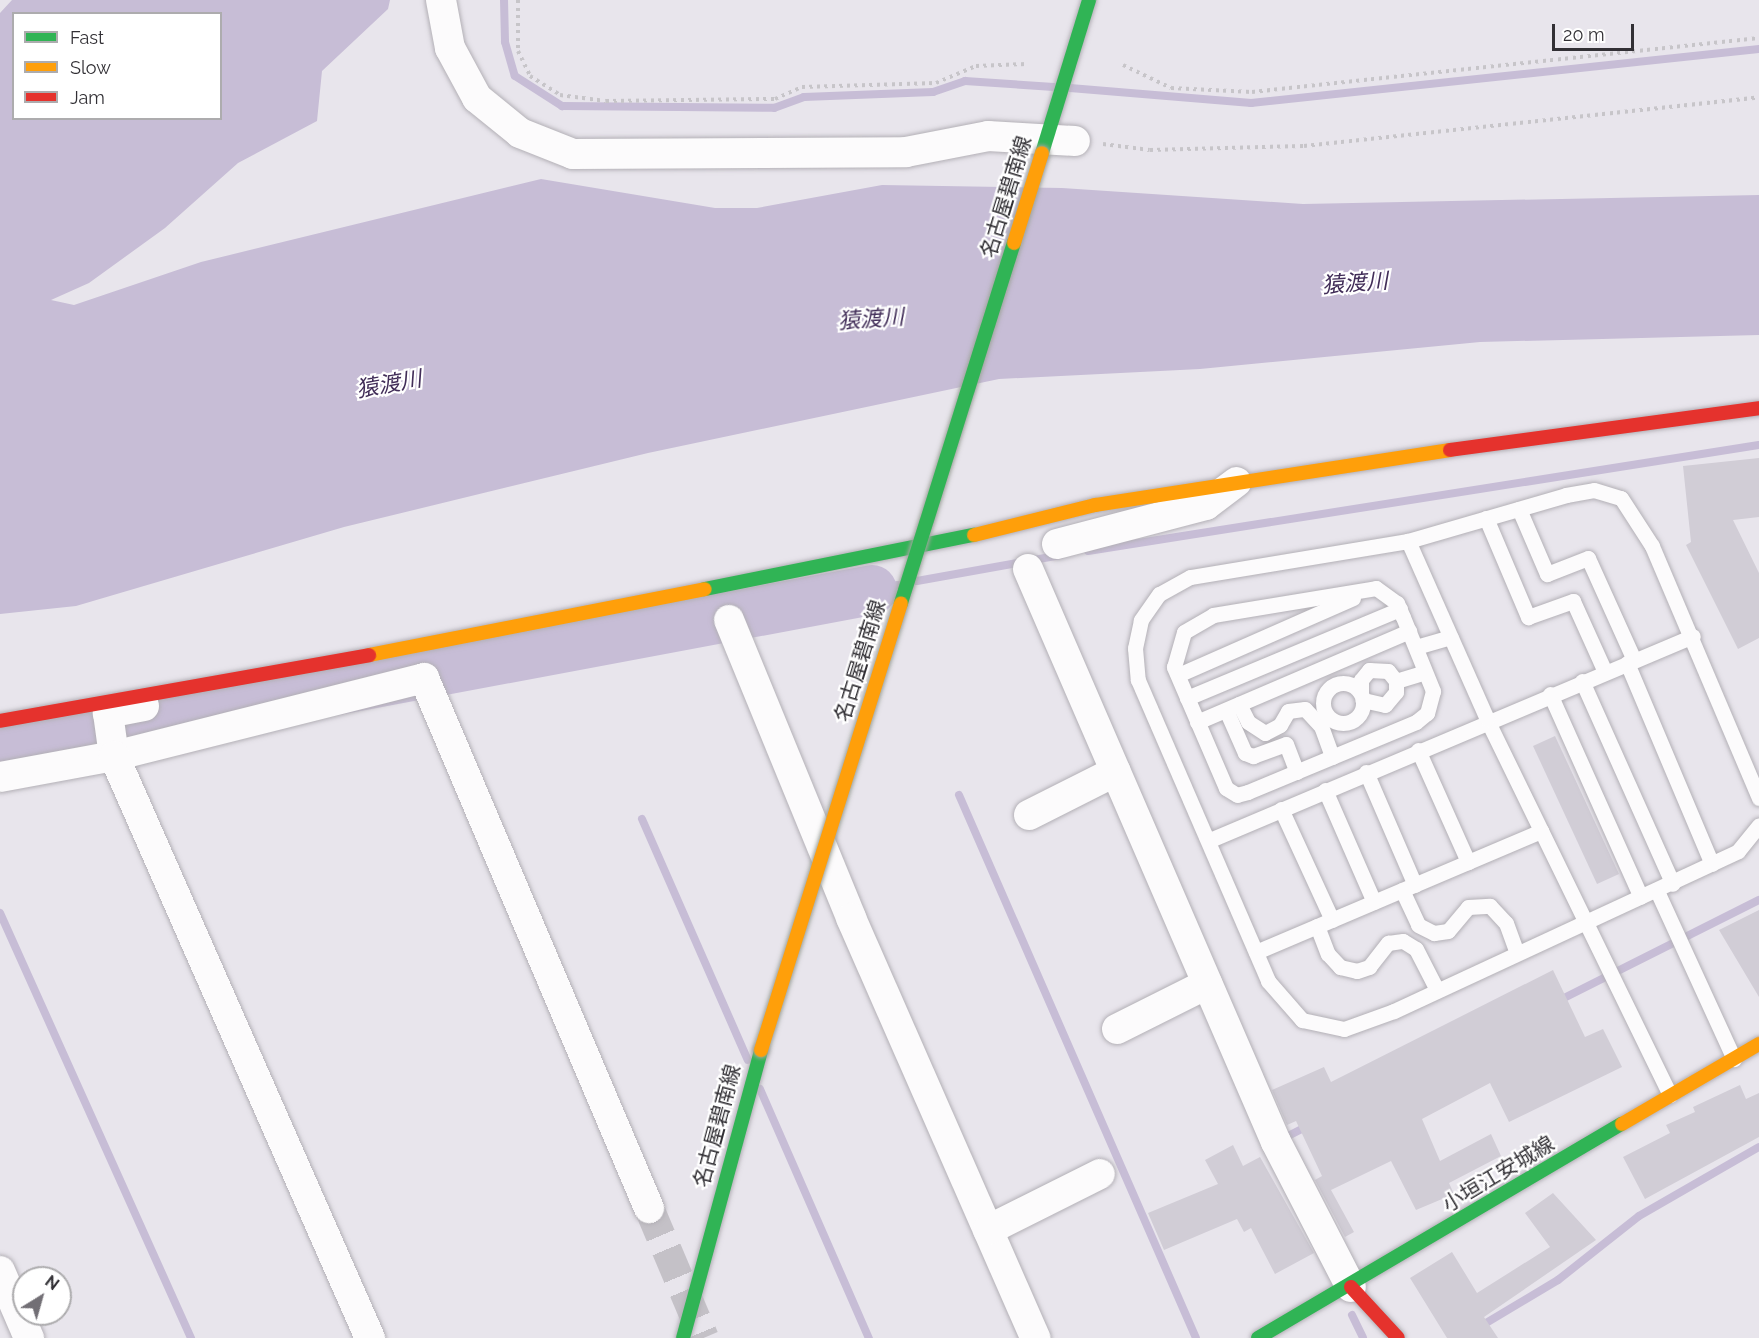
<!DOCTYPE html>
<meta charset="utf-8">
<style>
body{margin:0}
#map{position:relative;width:1759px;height:1338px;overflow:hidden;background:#e8e5ec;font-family:Raleway,"Noto Sans JP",sans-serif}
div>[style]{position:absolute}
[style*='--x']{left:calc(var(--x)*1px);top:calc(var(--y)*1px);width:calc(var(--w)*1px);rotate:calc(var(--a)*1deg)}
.water>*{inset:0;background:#c7bdd6}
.stream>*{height:8px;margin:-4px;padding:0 4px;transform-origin:4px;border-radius:4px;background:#c7bdd6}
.river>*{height:50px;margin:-25px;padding:0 25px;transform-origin:25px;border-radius:25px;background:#c7bdd6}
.building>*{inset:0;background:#d1cdd6}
.street-tunnel>*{height:30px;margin-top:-15px;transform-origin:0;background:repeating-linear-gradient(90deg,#c4c1c7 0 30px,transparent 0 45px)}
.path>*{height:4px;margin-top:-2px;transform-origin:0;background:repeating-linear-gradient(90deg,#c7c5c9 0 3px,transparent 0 7.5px)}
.roads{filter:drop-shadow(0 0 2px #b3b0b6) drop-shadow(0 0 2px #b3b0b6)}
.lane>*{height:15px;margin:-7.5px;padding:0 7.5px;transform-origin:7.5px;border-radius:7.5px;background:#fcfbfc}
.lane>.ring{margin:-7.5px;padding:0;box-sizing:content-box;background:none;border:15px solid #fcfbfc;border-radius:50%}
.street>*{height:30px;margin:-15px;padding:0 15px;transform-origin:15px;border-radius:15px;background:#fcfbfc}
.fast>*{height:14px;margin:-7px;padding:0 7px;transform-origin:7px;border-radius:7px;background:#30b455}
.slow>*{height:14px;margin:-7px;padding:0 7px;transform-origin:7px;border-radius:7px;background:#ff9f0a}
.jam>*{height:14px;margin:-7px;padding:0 7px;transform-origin:7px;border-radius:7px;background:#e5322d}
.bridges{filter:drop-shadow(0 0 2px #a0a59e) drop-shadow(0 0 2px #a0a59e)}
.fast-bridge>*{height:14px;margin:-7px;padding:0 7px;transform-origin:7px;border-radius:7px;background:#30b455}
.slow-bridge>*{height:14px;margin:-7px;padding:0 7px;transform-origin:7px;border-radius:7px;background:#ff9f0a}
span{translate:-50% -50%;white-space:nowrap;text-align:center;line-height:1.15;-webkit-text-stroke:4.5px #fff;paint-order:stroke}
.street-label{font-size:21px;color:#323035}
.water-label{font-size:22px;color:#412d58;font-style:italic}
.legend{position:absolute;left:12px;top:12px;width:210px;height:108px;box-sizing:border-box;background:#fff;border:2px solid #adacae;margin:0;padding:8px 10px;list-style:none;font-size:18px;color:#323035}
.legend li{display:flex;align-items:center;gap:12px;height:30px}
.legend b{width:30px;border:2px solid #adacae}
.north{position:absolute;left:12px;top:1266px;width:60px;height:60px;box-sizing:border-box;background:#fff;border:2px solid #adacae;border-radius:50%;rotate:37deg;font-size:16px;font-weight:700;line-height:24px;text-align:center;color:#323035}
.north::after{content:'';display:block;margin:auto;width:21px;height:27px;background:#726f75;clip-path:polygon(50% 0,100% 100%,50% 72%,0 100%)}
.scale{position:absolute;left:1552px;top:24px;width:82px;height:27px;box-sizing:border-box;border:3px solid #323035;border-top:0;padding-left:8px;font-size:18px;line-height:21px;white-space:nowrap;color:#323035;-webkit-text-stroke:4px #fff;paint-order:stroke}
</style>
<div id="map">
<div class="water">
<div style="clip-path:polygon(evenodd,12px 0,390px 0,388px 9px,322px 71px,317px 121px,238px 163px,165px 228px,89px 283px,51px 300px,74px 305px,201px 262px,541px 179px,715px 208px,757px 208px,882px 185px,1062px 188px,1303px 204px,1759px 195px,1759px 335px,1480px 342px,1200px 369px,999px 379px,648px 453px,344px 527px,76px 606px,0 614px,0 13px,12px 0,14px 14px,220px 14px,220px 118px,14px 118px,14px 14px)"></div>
</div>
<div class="stream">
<div style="--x:504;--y:0;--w:42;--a:88.6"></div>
<div style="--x:505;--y:42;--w:35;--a:74"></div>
<div style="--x:515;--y:76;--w:56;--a:32.6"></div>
<div style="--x:562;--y:106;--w:212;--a:0.5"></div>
<div style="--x:774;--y:108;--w:32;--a:-20"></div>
<div style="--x:804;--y:97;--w:129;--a:-2.2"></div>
<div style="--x:933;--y:92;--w:34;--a:-19"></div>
<div style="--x:965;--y:81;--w:89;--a:3.9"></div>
<div style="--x:1070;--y:88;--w:182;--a:4.7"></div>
<div style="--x:1251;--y:103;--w:511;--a:-6.07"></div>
<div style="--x:1088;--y:551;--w:679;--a:-8.98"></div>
<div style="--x:917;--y:581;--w:146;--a:-10.2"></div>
<div style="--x:872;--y:590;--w:26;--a:-11"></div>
<div style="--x:959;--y:795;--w:592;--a:66.42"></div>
<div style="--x:642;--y:819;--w:263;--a:66.3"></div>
<div style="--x:0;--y:913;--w:466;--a:65.8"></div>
<div style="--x:1558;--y:1001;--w:225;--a:-26.7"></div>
<div style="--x:760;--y:1089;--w:272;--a:66.4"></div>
<div style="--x:1288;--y:1136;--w:22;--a:-27"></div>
<div style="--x:1352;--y:1315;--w:25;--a:64"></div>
<div style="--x:1461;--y:1338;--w:113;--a:-30.9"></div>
<div style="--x:1558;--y:1280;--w:103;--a:-38.3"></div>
<div style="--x:1639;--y:1216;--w:138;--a:-29.9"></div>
</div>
<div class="river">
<div style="--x:0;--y:753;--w:887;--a:-10.59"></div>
</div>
<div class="building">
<div style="clip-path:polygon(1759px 458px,1759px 517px,1733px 520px,1759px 573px,1759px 638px,1738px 649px,1686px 545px,1691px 542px,1683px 466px)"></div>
<div style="clip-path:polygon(1555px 736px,1619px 874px,1597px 884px,1533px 746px)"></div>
<div style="clip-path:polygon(1759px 910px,1759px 997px,1719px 930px)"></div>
<div style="clip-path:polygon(1553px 970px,1585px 1037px,1603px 1029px,1622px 1067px,1509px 1122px,1490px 1083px,1422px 1119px,1440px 1161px,1491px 1134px,1501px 1156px,1449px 1183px,1454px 1194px,1416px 1210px,1391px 1161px,1331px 1190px,1354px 1232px,1345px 1237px,1315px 1180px,1322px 1176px,1296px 1121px,1287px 1125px,1272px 1090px,1324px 1067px,1331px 1082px)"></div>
<div style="clip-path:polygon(1740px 1085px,1746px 1099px,1759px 1093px,1759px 1137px,1645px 1199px,1623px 1157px,1670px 1133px,1666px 1125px,1695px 1112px,1693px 1107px)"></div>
<div style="clip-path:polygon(1233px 1145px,1243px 1166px,1260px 1157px,1314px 1253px,1275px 1274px,1251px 1228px,1244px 1232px,1237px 1219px,1164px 1250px,1148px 1213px,1218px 1184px,1205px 1160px)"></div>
<div style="clip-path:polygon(1553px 1193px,1596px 1240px,1484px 1317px,1498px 1338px,1447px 1338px,1410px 1278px,1452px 1252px,1477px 1293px,1550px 1247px,1525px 1213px)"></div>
</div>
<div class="street-tunnel">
<div style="--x:649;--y:1208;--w:141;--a:67.1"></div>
</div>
<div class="path">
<div style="--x:518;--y:0;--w:51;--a:90"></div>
<div style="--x:518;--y:51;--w:28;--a:64"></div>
<div style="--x:530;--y:76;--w:36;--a:32"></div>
<div style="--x:560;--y:95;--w:46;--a:7.4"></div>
<div style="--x:606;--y:101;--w:169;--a:-0.7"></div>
<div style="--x:775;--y:99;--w:30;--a:-24"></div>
<div style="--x:802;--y:87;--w:134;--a:-1.7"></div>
<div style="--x:936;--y:83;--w:43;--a:-23"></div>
<div style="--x:976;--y:66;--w:50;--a:-2.3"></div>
<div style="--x:1123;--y:65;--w:53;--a:25.6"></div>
<div style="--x:1171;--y:88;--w:81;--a:2.8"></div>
<div style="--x:1252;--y:92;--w:510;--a:-6.08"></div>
<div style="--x:1103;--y:144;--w:47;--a:7.3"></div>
<div style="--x:1150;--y:150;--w:154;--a:-1.5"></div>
<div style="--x:1304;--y:146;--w:458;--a:-6.1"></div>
</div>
<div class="roads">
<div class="lane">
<div style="--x:1519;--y:509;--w:71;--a:66.7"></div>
<div style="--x:1547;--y:574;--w:44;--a:-21.3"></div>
<div style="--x:1588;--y:558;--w:112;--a:65.7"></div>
<div style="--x:1486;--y:518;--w:108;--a:67"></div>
<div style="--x:1528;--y:617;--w:48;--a:-19.6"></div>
<div style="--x:1573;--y:601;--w:78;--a:65.7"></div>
<div style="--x:1408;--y:541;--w:221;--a:170.6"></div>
<div style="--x:1190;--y:577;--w:35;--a:151"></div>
<div style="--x:1159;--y:594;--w:32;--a:125"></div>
<div style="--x:1141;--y:620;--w:29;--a:102"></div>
<div style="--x:1135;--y:648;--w:32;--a:85"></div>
<div style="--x:1138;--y:680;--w:328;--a:66.6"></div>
<div style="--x:1268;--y:981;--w:52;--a:48.9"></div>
<div style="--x:1302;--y:1020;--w:43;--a:12.1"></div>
<div style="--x:1344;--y:1029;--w:53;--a:-19.8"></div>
<div style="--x:1394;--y:1011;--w:379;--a:-24.9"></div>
<div style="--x:1738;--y:851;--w:33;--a:-51"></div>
<div style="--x:1376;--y:588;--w:26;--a:36"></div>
<div style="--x:1397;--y:603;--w:15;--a:67"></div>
<div style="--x:1403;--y:617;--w:80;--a:67.9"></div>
<div style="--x:1433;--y:691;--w:23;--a:105"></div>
<div style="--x:1427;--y:713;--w:14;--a:141"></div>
<div style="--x:1416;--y:722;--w:182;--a:157.4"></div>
<div style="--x:1248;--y:792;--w:11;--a:165"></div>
<div style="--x:1237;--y:795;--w:13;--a:-148"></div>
<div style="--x:1226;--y:788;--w:132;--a:-113.3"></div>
<div style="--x:1174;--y:667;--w:36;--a:-74"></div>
<div style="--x:1184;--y:632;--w:34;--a:-30"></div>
<div style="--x:1213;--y:615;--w:165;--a:-9.4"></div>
<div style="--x:1416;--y:647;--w:36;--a:-16"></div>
<div style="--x:1627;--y:663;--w:218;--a:67.1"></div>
<div style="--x:1178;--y:675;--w:191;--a:-23.7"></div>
<div style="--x:1396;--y:681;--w:30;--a:-17"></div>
<div style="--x:1582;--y:681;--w:222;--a:65.9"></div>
<div class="ring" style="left:1323px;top:683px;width:25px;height:25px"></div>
<div style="--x:1361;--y:693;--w:13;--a:-90"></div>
<div style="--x:1361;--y:680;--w:13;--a:-51"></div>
<div style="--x:1369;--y:670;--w:19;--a:3"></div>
<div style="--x:1388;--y:671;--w:13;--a:51"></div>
<div style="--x:1396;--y:681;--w:11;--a:90"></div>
<div style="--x:1396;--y:692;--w:17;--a:130"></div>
<div style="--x:1385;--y:705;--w:23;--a:-167"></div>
<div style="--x:1550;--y:694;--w:222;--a:65.9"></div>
<div style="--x:1187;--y:698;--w:231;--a:-22.7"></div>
<div style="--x:1239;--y:704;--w:20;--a:63"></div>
<div style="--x:1248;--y:722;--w:20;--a:33"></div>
<div style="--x:1265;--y:733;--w:17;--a:-28"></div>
<div style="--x:1280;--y:725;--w:16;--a:-60"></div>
<div style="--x:1288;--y:711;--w:17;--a:-7"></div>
<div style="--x:1305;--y:709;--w:23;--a:47"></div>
<div style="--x:1321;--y:726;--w:33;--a:70"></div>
<div style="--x:1226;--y:710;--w:47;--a:66.2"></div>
<div style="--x:1245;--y:753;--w:9;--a:21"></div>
<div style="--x:1253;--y:756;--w:35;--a:-20"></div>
<div style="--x:1286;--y:744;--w:30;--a:69"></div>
<div style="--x:1197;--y:722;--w:231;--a:-23.2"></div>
<div style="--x:1418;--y:750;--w:123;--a:65.9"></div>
<div style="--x:1366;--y:772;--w:123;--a:66.6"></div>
<div style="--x:1325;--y:790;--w:122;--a:66.4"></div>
<div style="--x:1281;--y:809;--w:122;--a:65.3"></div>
<div style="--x:1210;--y:840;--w:524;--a:-22.9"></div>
<div style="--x:1402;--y:890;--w:38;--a:65"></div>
<div style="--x:1418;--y:925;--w:18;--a:27"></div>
<div style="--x:1434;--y:933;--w:14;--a:-8"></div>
<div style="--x:1448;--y:931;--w:31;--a:-50"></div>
<div style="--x:1468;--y:907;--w:22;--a:-3"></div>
<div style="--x:1490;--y:906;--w:23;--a:47"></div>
<div style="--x:1506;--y:923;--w:32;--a:70"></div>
<div style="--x:1657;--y:891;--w:185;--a:65.4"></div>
<div style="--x:1317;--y:926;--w:30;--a:69"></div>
<div style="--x:1328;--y:954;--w:18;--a:47"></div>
<div style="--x:1340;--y:967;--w:17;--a:13"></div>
<div style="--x:1357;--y:971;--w:13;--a:-18"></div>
<div style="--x:1369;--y:967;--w:31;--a:-52"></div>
<div style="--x:1388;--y:943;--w:15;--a:-8"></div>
<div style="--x:1403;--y:941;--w:15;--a:32"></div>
<div style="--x:1416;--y:949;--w:46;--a:62.9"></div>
<div style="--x:1256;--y:952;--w:310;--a:-23"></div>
<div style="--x:1670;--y:1095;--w:418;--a:-116"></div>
<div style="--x:1487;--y:719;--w:195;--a:-113.9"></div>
<div style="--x:1408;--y:541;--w:165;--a:-16.2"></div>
<div style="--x:1566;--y:495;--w:28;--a:-10"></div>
<div style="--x:1594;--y:490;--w:28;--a:17"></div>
<div style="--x:1621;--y:498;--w:57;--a:57.1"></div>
<div style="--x:1652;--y:546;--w:274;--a:67"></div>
</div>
<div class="street">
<div style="--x:441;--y:0;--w:49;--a:79.4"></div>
<div style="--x:450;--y:48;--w:57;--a:61.6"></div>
<div style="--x:477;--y:98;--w:55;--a:39.1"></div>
<div style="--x:520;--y:133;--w:57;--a:21.6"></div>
<div style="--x:573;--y:154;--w:333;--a:-0.3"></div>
<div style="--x:906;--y:152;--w:84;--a:-11"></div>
<div style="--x:988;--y:136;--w:87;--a:3.3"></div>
<div style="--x:1057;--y:544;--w:154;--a:-14.7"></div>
<div style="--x:1206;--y:505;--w:38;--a:-37"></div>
<div style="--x:1028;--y:569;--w:624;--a:66.6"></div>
<div style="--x:1276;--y:1142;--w:163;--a:62.7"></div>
<div style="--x:729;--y:620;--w:322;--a:67.7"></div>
<div style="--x:851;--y:918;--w:459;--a:66.3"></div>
<div style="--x:144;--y:706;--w:37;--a:169"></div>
<div style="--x:108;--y:713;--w:43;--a:82.1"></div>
<div style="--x:114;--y:756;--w:320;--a:-14.1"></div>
<div style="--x:424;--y:678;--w:576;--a:67"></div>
<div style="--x:0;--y:777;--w:116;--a:-10.4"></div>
<div style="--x:114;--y:756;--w:636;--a:66.26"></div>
<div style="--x:1029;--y:815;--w:97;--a:-26.8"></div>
<div style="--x:1117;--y:1029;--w:101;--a:-26.6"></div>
<div style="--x:988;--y:1230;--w:125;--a:-26.6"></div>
<div style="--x:0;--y:1271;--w:73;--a:66.6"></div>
</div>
<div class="fast">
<div style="--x:1042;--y:153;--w:160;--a:-72.9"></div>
<div style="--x:705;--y:589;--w:274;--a:-11.4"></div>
<div style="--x:683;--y:1338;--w:298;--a:-74.8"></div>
<div style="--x:1258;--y:1338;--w:422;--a:-30.5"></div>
</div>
<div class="slow">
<div style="--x:974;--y:535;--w:125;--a:-13.9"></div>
<div style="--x:1095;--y:505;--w:359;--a:-8.8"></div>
<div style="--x:369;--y:655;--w:342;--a:-11.1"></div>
<div style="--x:1622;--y:1124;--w:159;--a:-30.3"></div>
</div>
<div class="jam">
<div style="--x:1450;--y:450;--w:312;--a:-7.7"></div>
<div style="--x:0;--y:721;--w:375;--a:-10.1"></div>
<div style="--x:1351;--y:1287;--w:69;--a:47.3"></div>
</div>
</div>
<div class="bridges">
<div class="fast-bridge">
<div style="--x:901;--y:603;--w:377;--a:-72.6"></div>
</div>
<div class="slow-bridge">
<div style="--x:1014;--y:243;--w:94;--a:-72.7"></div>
<div style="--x:761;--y:1050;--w:468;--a:-72.6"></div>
</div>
</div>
<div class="street-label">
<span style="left:1006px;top:197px;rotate:-73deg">名古屋碧南線</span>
<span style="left:860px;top:661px;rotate:-73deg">名古屋碧南線</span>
<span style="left:717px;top:1126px;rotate:-75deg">名古屋碧南線</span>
<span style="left:1498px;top:1174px;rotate:-31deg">小垣江安城線</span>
</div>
<div class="water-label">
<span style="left:1355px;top:283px;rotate:-4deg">猿渡川</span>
<span style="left:871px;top:319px;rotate:-4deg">猿渡川</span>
<span style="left:389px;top:384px;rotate:-10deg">猿渡川</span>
</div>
<ul class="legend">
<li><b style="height:8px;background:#30b455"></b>Fast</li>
<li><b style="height:8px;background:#ff9f0a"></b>Slow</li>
<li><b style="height:8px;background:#e5322d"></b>Jam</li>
</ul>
<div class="north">N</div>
<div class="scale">20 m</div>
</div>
